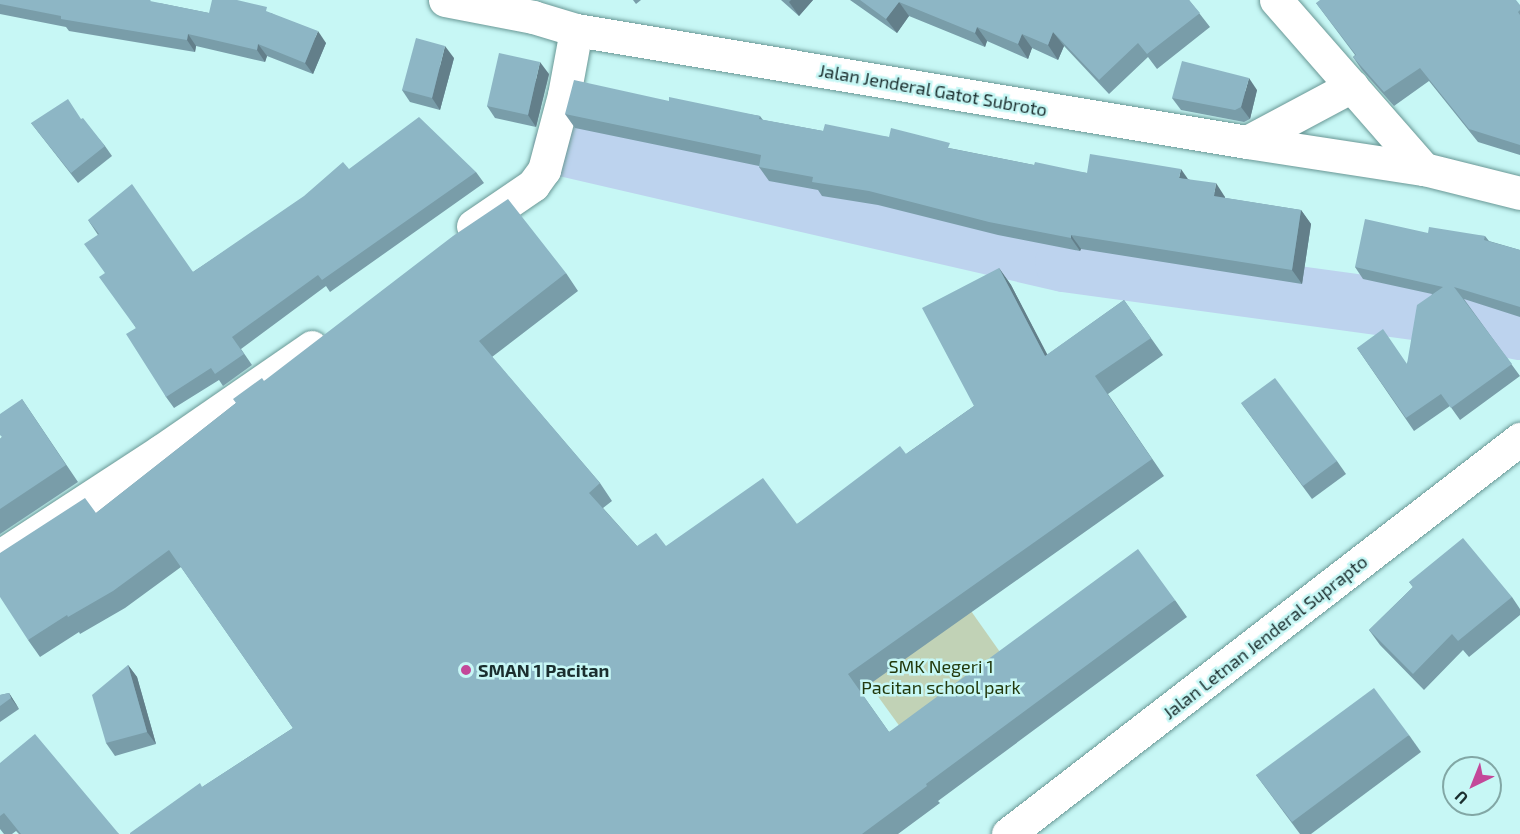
<!DOCTYPE html>
<style>
body{margin:0}
#map{position:relative;width:1520px;height:834px;overflow:hidden;background:#c7f7f5;font-family:"Exo 2",sans-serif}
div>[style]{position:absolute}
[style*='--x']{left:calc(var(--x)*1px);top:calc(var(--y)*1px);width:calc(var(--w)*1px);rotate:calc(var(--a)*1deg)}
.green>*{inset:0;background:#c1d2b6}
.river>*{height:58px;margin:-29px;padding:0 29px;transform-origin:29px;border-radius:29px;background:#bdd3ee}
.roads{filter:drop-shadow(0 0 2px #699795) drop-shadow(0 0 2px #699795)}
.minor>*{height:33px;margin:-16.5px;padding:0 16.5px;transform-origin:16.5px;border-radius:16.5px;background:#fff}
.major>*{height:33px;margin:-16.5px;padding:0 16.5px;transform-origin:16.5px;border-radius:16.5px;background:#fff}
.highway>*{height:33px;margin:-16.5px;padding:0 16.5px;transform-origin:16.5px;border-radius:16.5px;background:#fff}
.wall>*{inset:0;background:#799da9}
.shaded-wall>*{inset:0;background:#637f8a}
.building>*{inset:0;background:#8db6c5}
.dots>*{width:16px;height:16px;translate:-50% -50%;box-sizing:border-box;border:3px solid #c7f7f5;border-radius:50%}
span{translate:-50% -50%;white-space:nowrap;text-align:center;line-height:1.15;-webkit-text-stroke:5px #c7f7f5;paint-order:stroke}
.street-label{font-size:18px;color:#1b2e2e}
.park-label{font-size:18px;color:#22390c}
.poi-label{font-size:18px;color:#1b2e2e;font-weight:700}
.left{translate:0 -50%;text-align:left}
.north{position:absolute;left:1442px;top:756px;width:60px;height:60px;box-sizing:border-box;background:#c7f7f5;border:2px solid #82a7a5;border-radius:50%;rotate:223deg;font-size:16px;font-weight:700;line-height:24px;text-align:center;color:#1b2e2e}
.north::after{content:'';display:block;margin:auto;width:21px;height:27px;background:#c34899;clip-path:polygon(50% 0,100% 100%,50% 72%,0 100%)}
</style>
<div id="map">
<div class="green">
<div style="clip-path:polygon(971px 611px,1012px 669px,911px 742px,869px 684px)"></div>
</div>
<div class="river">
<div style="--x:562;--y:147;--w:515;--a:13.01"></div>
<div style="--x:1064;--y:263;--w:383;--a:7.8"></div>
<div style="--x:1443;--y:315;--w:79;--a:11.7"></div>
</div>
<div class="roads">
<div class="minor">
<div style="--x:1276;--y:0;--w:225;--a:48.8"></div>
<div style="--x:1247;--y:142;--w:119;--a:-28.1"></div>
<div style="--x:473;--y:226;--w:73;--a:-34.3"></div>
<div style="--x:533;--y:185;--w:19;--a:-54"></div>
<div style="--x:544;--y:170;--w:78;--a:-75.1"></div>
<div style="--x:564;--y:95;--w:66;--a:-79.5"></div>
<div style="--x:0;--y:556;--w:192;--a:-33.1"></div>
<div style="--x:161;--y:451;--w:183;--a:-34.6"></div>
</div>
<div class="major">
<div style="--x:1008;--y:834;--w:647;--a:-37.65"></div>
</div>
<div class="highway">
<div style="--x:445;--y:0;--w:90;--a:10.9"></div>
<div style="--x:533;--y:17;--w:45;--a:16.8"></div>
<div style="--x:576;--y:30;--w:680;--a:9.48"></div>
<div style="--x:1247;--y:142;--w:179;--a:8.7"></div>
<div style="--x:1424;--y:169;--w:99;--a:14"></div>
</div>
</div>
<div class="wall">
<div style="clip-path:polygon(0 0,159px 3px,209px 13px,271px 13px,326px 43px,313px 74px,267px 56px,265px 62px,196px 46px,195px 52px,69px 31px,66px 27px,0 14px)"></div>
<div style="clip-path:polygon(633px 0,641px 0,636px 4px)"></div>
<div style="clip-path:polygon(781px 0,813px 0,799px 16px)"></div>
<div style="clip-path:polygon(850px 0,1189px 0,1210px 27px,1157px 69px,1148px 57px,1109px 94px,1064px 46px,1058px 60px,1032px 48px,1028px 59px,987px 41px,985px 47px,909px 16px,897px 33px)"></div>
<div style="clip-path:polygon(1316px 3px,1520px 5px,1520px 155px,1478px 142px,1429px 81px,1394px 106px,1362px 70px,1353px 57px,1355px 55px)"></div>
<div style="clip-path:polygon(454px 58px,440px 110px,410px 102px,402px 90px)"></div>
<div style="clip-path:polygon(549px 74px,536px 127px,495px 118px,487px 106px)"></div>
<div style="clip-path:polygon(1257px 90px,1250px 119px,1244px 122px,1181px 110px,1172px 98px)"></div>
<div style="clip-path:polygon(669px 101px,760px 116px,763px 120px,823px 131px,889px 137px,954px 149px,1034px 165px,1087px 173px,1188px 179px,1225px 197px,1225px 198px,1301px 210px,1311px 224px,1302px 284px,1081px 249px,1080px 251px,998px 235px,878px 205px,822px 196px,818px 190px,769px 181px,759px 167px,759px 166px,575px 128px,565px 114px)"></div>
<div style="clip-path:polygon(82px 119px,105px 146px,112px 156px,78px 183px,31px 123px)"></div>
<div style="clip-path:polygon(349px 169px,476px 172px,484px 183px,330px 292px,326px 286px,241px 349px,252px 365px,223px 386px,219px 380px,174px 408px,166px 397px,136px 328px,105px 273px,98px 235px,88px 220px,193px 272px)"></div>
<div style="clip-path:polygon(1428px 233px,1485px 236px,1489px 241px,1520px 250px,1520px 317px,1464px 299px,1520px 376px,1460px 420px,1450px 406px,1414px 431px,1357px 348px,1407px 364px,1432px 294px,1363px 279px,1355px 267px)"></div>
<div style="clip-path:polygon(999px 268px,1011px 285px,1047px 355px,1124px 300px,1163px 355px,1108px 394px,1164px 476px,860px 691px,889px 732px,1175px 600px,1187px 617px,938px 801px,940px 803px,898px 834px,130px 834px,293px 728px,181px 567px,125px 608px,80px 634px,79px 632px,40px 657px,28px 640px,96px 513px,264px 381px,566px 273px,578px 291px,492px 357px,600px 483px,612px 501px,603px 508px,637px 546px,666px 546px,797px 524px,906px 454px,974px 406px)"></div>
<div style="clip-path:polygon(22px 399px,78px 482px,0 534px,0 439px,2px 437px)"></div>
<div style="clip-path:polygon(1241px 403px,1337px 461px,1346px 474px,1312px 499px)"></div>
<div style="clip-path:polygon(1409px 582px,1512px 597px,1520px 609px,1520px 615px,1469px 657px,1463px 650px,1424px 690px,1380px 645px,1369px 630px,1413px 587px)"></div>
<div style="clip-path:polygon(128px 665px,137px 677px,156px 744px,115px 756px,106px 743px)"></div>
<div style="clip-path:polygon(9px 693px,19px 709px,0 722px,0 695px)"></div>
<div style="clip-path:polygon(1409px 735px,1421px 752px,1311px 834px,1300px 834px,1256px 775px)"></div>
<div style="clip-path:polygon(0 763px,119px 834px,19px 834px,16px 831px,12px 834px,4px 834px,0 829px)"></div>
</div>
<div class="shaded-wall">
<div style="clip-path:polygon(791px 0,813px 0,799px 16px,789px 2px)"></div>
<div style="clip-path:polygon(899px 2px,909px 16px,897px 33px,886px 19px)"></div>
<div style="clip-path:polygon(977px 27px,987px 41px,985px 47px,975px 33px)"></div>
<div style="clip-path:polygon(318px 31px,326px 43px,313px 74px,305px 63px)"></div>
<div style="clip-path:polygon(1053px 32px,1064px 46px,1058px 60px,1048px 45px)"></div>
<div style="clip-path:polygon(188px 34px,196px 46px,195px 52px,187px 40px)"></div>
<div style="clip-path:polygon(1022px 34px,1032px 48px,1028px 59px,1018px 44px)"></div>
<div style="clip-path:polygon(258px 44px,267px 56px,265px 62px,257px 50px)"></div>
<div style="clip-path:polygon(445px 46px,454px 58px,440px 110px,432px 98px)"></div>
<div style="clip-path:polygon(540px 62px,549px 74px,536px 127px,528px 115px)"></div>
<div style="clip-path:polygon(1249px 78px,1257px 90px,1250px 119px,1241px 107px)"></div>
<div style="clip-path:polygon(1181px 169px,1190px 182px,1179px 178px)"></div>
<div style="clip-path:polygon(1216px 183px,1225px 197px,1223px 210px,1214px 196px)"></div>
<div style="clip-path:polygon(1301px 210px,1311px 224px,1302px 284px,1292px 270px)"></div>
<div style="clip-path:polygon(1071px 235px,1081px 249px,1080px 251px,1071px 238px)"></div>
<div style="clip-path:polygon(999px 268px,1011px 285px,1057px 373px,1045px 356px)"></div>
<div style="clip-path:polygon(128px 665px,137px 677px,156px 744px,147px 732px)"></div>
<div style="clip-path:polygon(9px 693px,16px 704px,19px 709px,11px 698px)"></div>
</div>
<div class="building">
<div style="clip-path:polygon(0 0,151px 0,150px 1px,209px 13px,212px 0,237px 0,267px 7px,266px 11px,318px 31px,305px 63px,258px 44px,257px 50px,188px 34px,187px 40px,61px 19px,61px 16px,0 4px)"></div>
<div style="clip-path:polygon(860px 0,1189px 0,1200px 13px,1147px 54px,1138px 43px,1099px 80px,1053px 32px,1048px 45px,1022px 34px,1018px 44px,977px 27px,975px 33px,899px 2px,886px 19px)"></div>
<div style="clip-path:polygon(1320px 0,1516px 0,1520px 5px,1520px 10px,1518px 12px,1520px 15px,1520px 145px,1469px 129px,1420px 68px,1384px 92px,1353px 57px,1356px 55px,1316px 3px)"></div>
<div style="clip-path:polygon(416px 38px,445px 46px,432px 98px,402px 90px)"></div>
<div style="clip-path:polygon(499px 53px,540px 62px,528px 115px,487px 106px)"></div>
<div style="clip-path:polygon(1182px 61px,1249px 78px,1241px 107px,1235px 110px,1172px 98px)"></div>
<div style="clip-path:polygon(574px 80px,669px 101px,669px 97px,760px 116px,759px 119px,823px 131px,825px 124px,889px 137px,891px 128px,950px 143px,948px 148px,1034px 165px,1035px 162px,1087px 173px,1090px 154px,1181px 169px,1179px 178px,1216px 183px,1214px 196px,1301px 210px,1292px 270px,1071px 235px,1071px 238px,989px 222px,869px 191px,812px 182px,813px 177px,759px 167px,761px 155px,565px 114px)"></div>
<div style="clip-path:polygon(68px 99px,81px 119px,83px 118px,105px 146px,71px 173px,31px 123px)"></div>
<div style="clip-path:polygon(419px 117px,476px 172px,322px 280px,318px 275px,232px 337px,244px 354px,215px 374px,211px 368px,166px 397px,126px 334px,136px 328px,99px 277px,105px 273px,84px 244px,99px 234px,88px 220px,132px 184px,193px 272px,304px 196px,343px 162px,349px 169px)"></div>
<div style="clip-path:polygon(508px 199px,566px 273px,479px 341px,600px 483px,589px 493px,637px 546px,656px 533px,666px 546px,763px 478px,797px 524px,900px 446px,906px 454px,974px 406px,922px 308px,999px 268px,1045px 356px,1124px 300px,1151px 338px,1095px 376px,1152px 459px,848px 674px,889px 732px,1138px 549px,1175px 600px,926px 784px,927px 786px,862px 834px,130px 834px,130px 833px,200px 783px,202px 787px,293px 728px,169px 550px,113px 591px,68px 617px,67px 615px,28px 640px,0 597px,0 553px,85px 498px,96px 513px,236px 403px,233px 399px,262px 378px,264px 381px,453px 236px)"></div>
<div style="clip-path:polygon(1365px 219px,1428px 233px,1429px 227px,1485px 236px,1484px 240px,1520px 250px,1520px 307px,1454px 287px,1512px 364px,1451px 408px,1441px 394px,1406px 418px,1357px 348px,1383px 329px,1407px 364px,1417px 305px,1443px 287px,1355px 267px)"></div>
<div style="clip-path:polygon(1275px 378px,1337px 461px,1303px 486px,1241px 403px)"></div>
<div style="clip-path:polygon(22px 399px,66px 465px,0 509px,0 439px,2px 437px,0 435px,0 414px)"></div>
<div style="clip-path:polygon(1463px 538px,1512px 597px,1458px 641px,1452px 634px,1413px 674px,1369px 630px,1413px 587px,1409px 582px)"></div>
<div style="clip-path:polygon(128px 665px,147px 732px,106px 743px,92px 695px)"></div>
<div style="clip-path:polygon(1374px 688px,1409px 735px,1292px 822px,1256px 775px)"></div>
<div style="clip-path:polygon(9px 693px,11px 698px,0 706px,0 695px)"></div>
<div style="clip-path:polygon(35px 734px,119px 834px,21px 834px,4px 813px,0 816px,0 763px)"></div>
</div>
<div class="dots">
<div style="left:466px;top:670px;background:#c34899"></div>
</div>
<div class="street-label">
<span style="left:933px;top:90px;rotate:10deg">Jalan Jenderal Gatot Subroto</span>
<span style="left:1265px;top:637px;rotate:-38deg">Jalan Letnan Jenderal Suprapto</span>
</div>
<div class="park-label">
<span style="left:941px;top:677px">SMK Negeri 1<br>Pacitan school park</span>
</div>
<div class="poi-label">
<span class="left" style="left:478px;top:670px">SMAN 1 Pacitan</span>
</div>
<div class="north">U</div>
</div>
